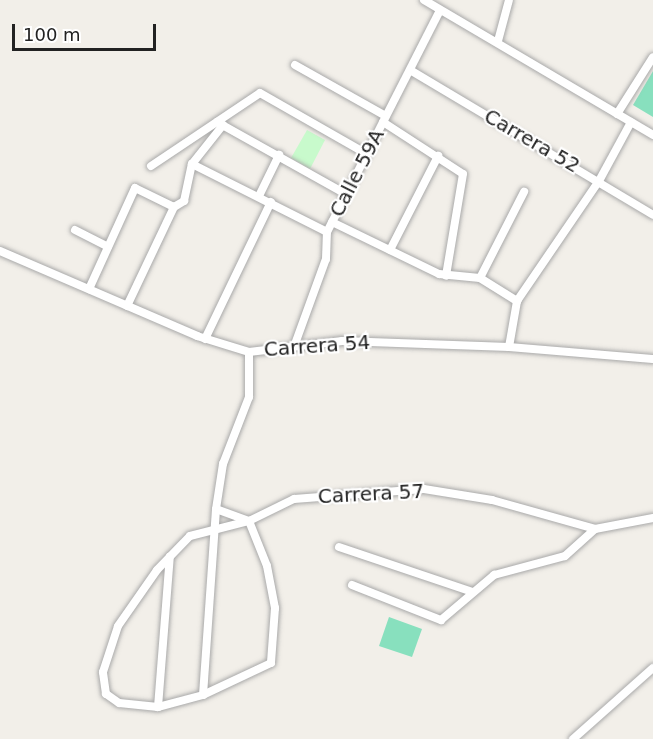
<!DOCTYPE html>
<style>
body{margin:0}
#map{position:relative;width:653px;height:739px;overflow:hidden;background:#f2efe9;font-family:"DejaVu Sans",sans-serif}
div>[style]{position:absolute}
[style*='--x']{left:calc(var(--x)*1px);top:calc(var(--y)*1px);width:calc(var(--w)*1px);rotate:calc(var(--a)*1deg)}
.park>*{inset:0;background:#c8facc}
.pitch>*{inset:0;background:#88e0be}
.roads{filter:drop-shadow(0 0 2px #a9a9a9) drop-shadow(0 0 2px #a9a9a9)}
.street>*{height:8px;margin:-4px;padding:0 4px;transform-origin:4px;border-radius:4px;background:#fff}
span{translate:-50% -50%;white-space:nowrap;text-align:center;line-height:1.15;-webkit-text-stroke:4.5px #fff;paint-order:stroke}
.street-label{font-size:20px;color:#222}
.scale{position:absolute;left:12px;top:24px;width:144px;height:27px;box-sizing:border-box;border:3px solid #222;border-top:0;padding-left:8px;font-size:18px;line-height:21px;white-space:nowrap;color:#222;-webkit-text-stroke:4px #fff;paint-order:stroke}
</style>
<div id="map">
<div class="park">
<div style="clip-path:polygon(307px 130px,325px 140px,310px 169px,291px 158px)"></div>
</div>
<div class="pitch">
<div style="clip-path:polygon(653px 71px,653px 117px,633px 105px)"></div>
<div style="clip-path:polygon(389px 617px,422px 629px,412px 657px,379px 646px)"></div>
</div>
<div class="roads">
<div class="street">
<div style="--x:424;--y:0;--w:266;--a:30.5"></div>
<div style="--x:498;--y:41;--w:42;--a:-75"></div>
<div style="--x:295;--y:65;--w:104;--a:29.3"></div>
<div style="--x:410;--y:70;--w:283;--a:30.8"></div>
<div style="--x:617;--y:114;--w:67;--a:-57.7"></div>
<div style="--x:217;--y:122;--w:148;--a:29.2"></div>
<div style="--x:383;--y:122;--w:95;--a:33"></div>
<div style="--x:463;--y:174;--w:103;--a:99.5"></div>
<div style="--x:192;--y:164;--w:151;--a:26.7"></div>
<div style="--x:151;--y:166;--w:131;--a:-33.8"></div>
<div style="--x:260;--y:93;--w:123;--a:29.7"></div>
<div style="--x:259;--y:196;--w:46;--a:-64"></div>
<div style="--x:174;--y:207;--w:12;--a:-31"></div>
<div style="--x:184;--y:201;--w:38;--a:-78"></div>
<div style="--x:192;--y:164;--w:50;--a:-51.5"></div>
<div style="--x:332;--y:222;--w:119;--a:25.9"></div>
<div style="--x:439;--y:274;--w:41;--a:5.6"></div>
<div style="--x:480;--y:278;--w:44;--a:31.9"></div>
<div style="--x:75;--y:230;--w:37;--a:27"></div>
<div style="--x:390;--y:250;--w:106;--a:-62.9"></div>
<div style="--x:0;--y:251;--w:215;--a:23.3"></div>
<div style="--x:197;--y:336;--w:54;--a:17.1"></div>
<div style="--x:249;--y:352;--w:94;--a:-6.7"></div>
<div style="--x:342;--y:341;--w:167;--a:2.1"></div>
<div style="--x:509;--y:347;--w:144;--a:4.8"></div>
<div style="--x:480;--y:278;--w:97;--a:-62.9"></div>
<div style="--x:89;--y:289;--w:111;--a:-65.5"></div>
<div style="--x:135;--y:188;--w:43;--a:26"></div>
<div style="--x:127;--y:306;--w:110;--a:-64.6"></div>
<div style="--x:205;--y:339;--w:152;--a:-64.3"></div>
<div style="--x:295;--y:344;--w:90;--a:-70"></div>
<div style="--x:326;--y:259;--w:27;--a:-88"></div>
<div style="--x:327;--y:232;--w:249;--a:-63"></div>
<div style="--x:509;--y:347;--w:47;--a:-80.1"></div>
<div style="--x:517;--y:301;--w:145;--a:-55.7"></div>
<div style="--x:599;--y:181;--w:67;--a:-61.5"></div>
<div style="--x:216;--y:509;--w:35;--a:20"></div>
<div style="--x:249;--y:521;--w:48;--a:68.2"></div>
<div style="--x:267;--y:566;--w:43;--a:79.2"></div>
<div style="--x:275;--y:608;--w:55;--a:94.2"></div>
<div style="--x:271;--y:663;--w:75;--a:154.8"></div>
<div style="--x:203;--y:695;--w:47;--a:165.1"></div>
<div style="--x:158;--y:707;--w:39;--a:-174"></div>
<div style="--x:119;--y:703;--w:16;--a:-145"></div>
<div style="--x:106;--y:694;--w:22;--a:-98"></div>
<div style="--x:103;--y:672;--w:48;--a:-71.9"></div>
<div style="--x:118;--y:626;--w:68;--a:-55.1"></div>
<div style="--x:157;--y:570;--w:47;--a:-45.9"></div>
<div style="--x:190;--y:536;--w:61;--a:-14.3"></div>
<div style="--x:249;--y:521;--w:50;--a:-26.1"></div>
<div style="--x:294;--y:499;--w:130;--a:-4.4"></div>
<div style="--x:424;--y:489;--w:69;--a:9.2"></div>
<div style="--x:492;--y:500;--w:107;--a:15.7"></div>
<div style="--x:595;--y:529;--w:59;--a:-10.7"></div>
<div style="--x:339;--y:547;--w:141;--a:18.6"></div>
<div style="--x:352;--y:585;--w:96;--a:21.5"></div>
<div style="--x:441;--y:620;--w:70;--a:-40.3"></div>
<div style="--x:494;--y:575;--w:73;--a:-15"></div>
<div style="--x:565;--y:556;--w:40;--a:-42"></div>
<div style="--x:203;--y:695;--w:186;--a:-86"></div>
<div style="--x:216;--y:509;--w:46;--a:-81.2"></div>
<div style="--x:223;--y:464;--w:72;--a:-68.8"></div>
<div style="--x:249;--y:397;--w:45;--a:-90"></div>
<div style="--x:158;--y:707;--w:151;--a:-85.5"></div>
<div style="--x:573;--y:739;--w:107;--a:-41.6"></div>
</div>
</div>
<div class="street-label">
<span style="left:532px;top:141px;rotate:30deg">Carrera 52</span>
<span style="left:357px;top:173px;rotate:-63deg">Calle 59A</span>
<span style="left:317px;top:346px;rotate:-4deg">Carrera 54</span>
<span style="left:371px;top:494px;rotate:-3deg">Carrera 57</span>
</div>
<div class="scale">100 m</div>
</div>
